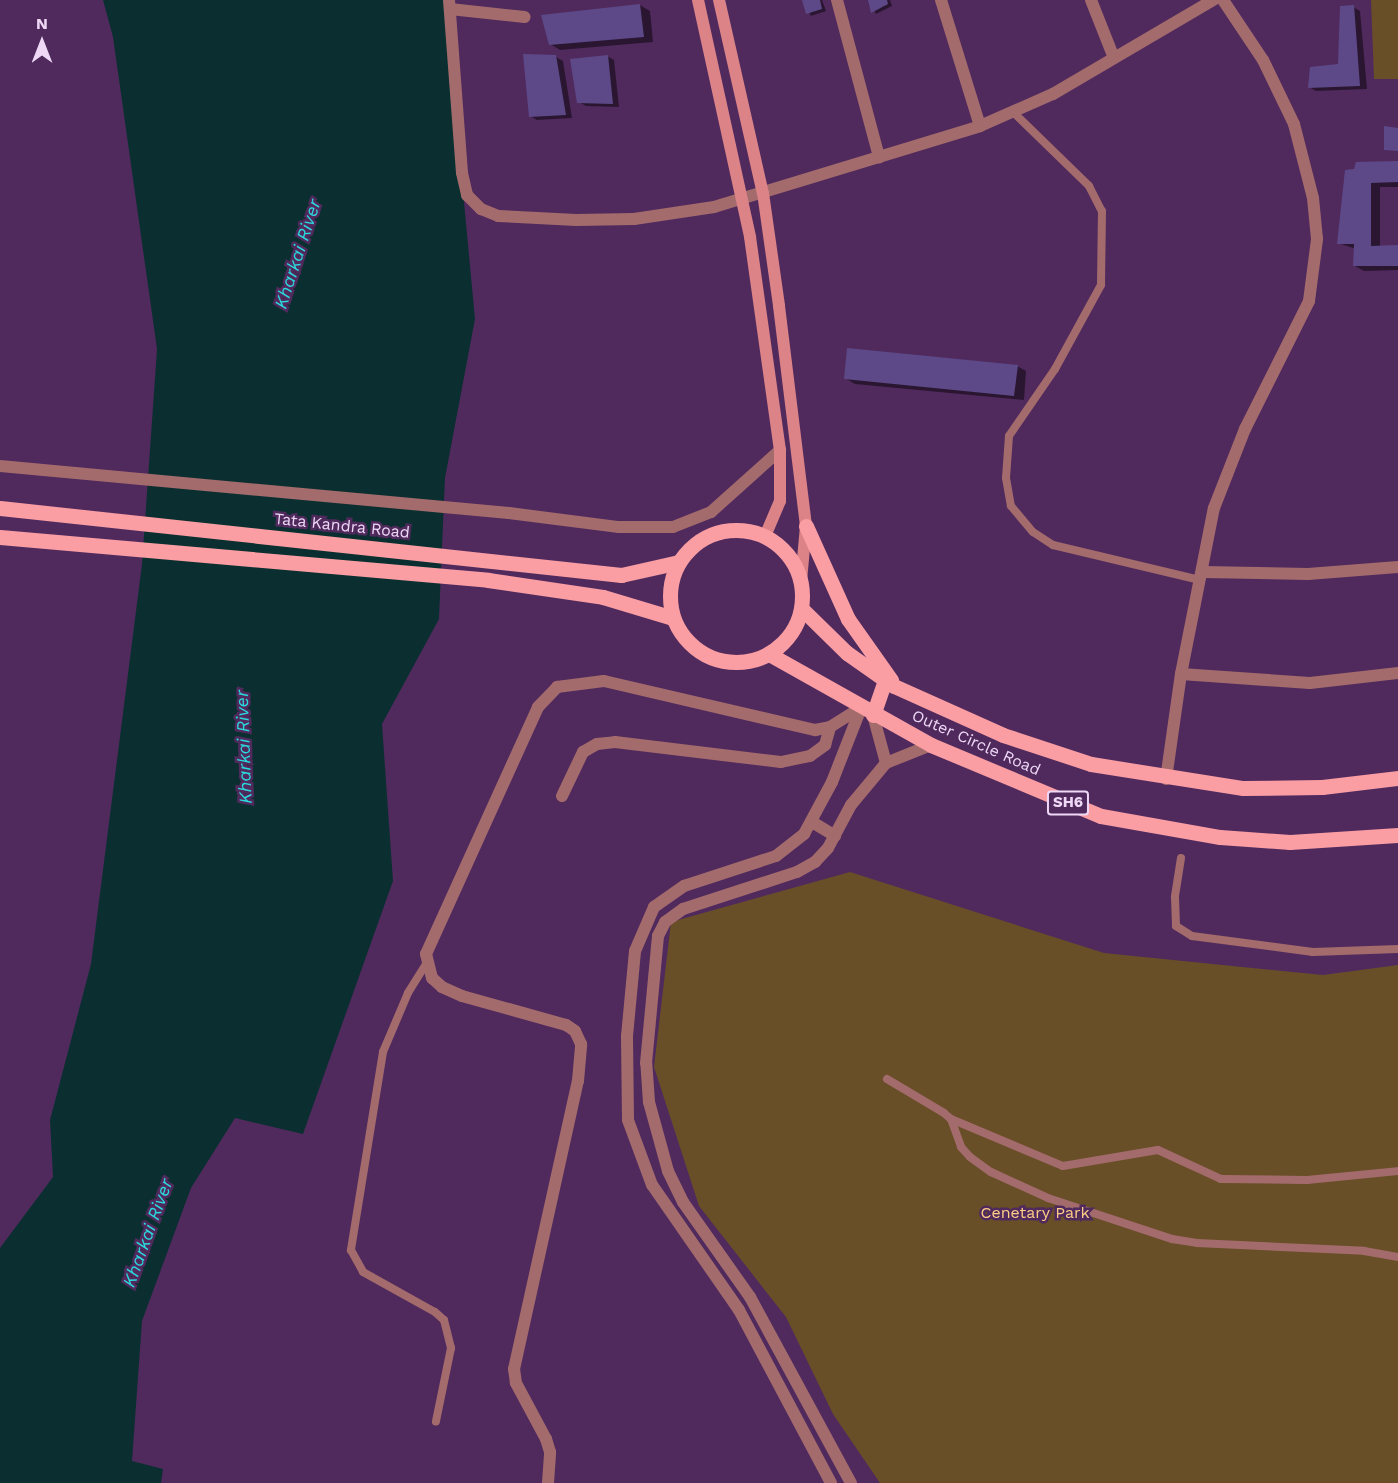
<!DOCTYPE html>
<style>
body{margin:0}
#map{position:relative;width:1398px;height:1483px;overflow:hidden;background:#502a5d;font-family:"Work Sans",sans-serif}
div>[style]{position:absolute}
[style*='--x']{left:calc(var(--x)*1px);top:calc(var(--y)*1px);width:calc(var(--w)*1px);rotate:calc(var(--a)*1deg)}
.green>*{inset:0;background:#684f28}
.water>*{inset:0;background:#0b2f30}
.shadow>*{inset:0;background:#0007}
.building>*{inset:0;background:#5d4988}
.service>*{height:8px;margin:-4px;padding:0 4px;transform-origin:4px;border-radius:4px;background:#a46b6d}
.minor>*{height:12px;margin:-6px;padding:0 6px;transform-origin:6px;border-radius:6px;background:#a46b6d}
.tertiary>*{height:12px;margin:-6px;padding:0 6px;transform-origin:6px;border-radius:6px;background:#a46b6d}
.secondary>*{height:12px;margin:-6px;padding:0 6px;transform-origin:6px;border-radius:6px;background:#dc8388}
.primary>*{height:15px;margin:-7.5px;padding:0 7.5px;transform-origin:7.5px;border-radius:7.5px;background:#fa9ea3}
.primary>.ring{margin:-7.5px;padding:0;box-sizing:content-box;background:none;border:15px solid #fa9ea3;border-radius:50%}
span{translate:-50% -50%;white-space:nowrap;text-align:center;line-height:1.15;-webkit-text-stroke:5px #502a5d;paint-order:stroke}
.shield-label span{padding:2px 4px;background:#502a5d;border:2px solid;border-radius:4px;-webkit-text-stroke-width:0}
.shield-label{font-size:15px;color:#eed8f6;font-weight:700}
.street-label{font-size:16px;color:#eed8f6}
.park-label{font-size:16px;color:#fece86}
.water-label{font-size:18px;color:#2adbde;font-style:italic}
.north{position:absolute;left:12px;top:12px;width:60px;height:60px;-webkit-text-stroke:4px #502a5d;paint-order:stroke;rotate:0deg;font-size:16px;font-weight:700;line-height:24px;text-align:center;color:#eed8f6}
.north::after{content:'';display:block;margin:auto;width:21px;height:27px;background:#eed8f6;clip-path:polygon(50% 0,100% 100%,50% 72%,0 100%)}
</style>
<div id="map">
<div class="green">
<div style="clip-path:polygon(1371px 0,1398px 0,1398px 79px,1374px 79px)"></div>
<div style="clip-path:polygon(850px 872px,1104px 953px,1323px 975px,1398px 965px,1398px 1483px,880px 1483px,833px 1414px,786px 1317px,699px 1206px,654px 1067px,671px 922px)"></div>
</div>
<div class="water">
<div style="clip-path:polygon(103px 0,445px 0,475px 319px,445px 478px,439px 619px,382px 724px,393px 881px,303px 1134px,235px 1118px,191px 1188px,142px 1321px,132px 1461px,163px 1469px,161px 1483px,0 1483px,0 1248px,53px 1177px,50px 1120px,91px 964px,142px 564px,157px 349px,113px 37px)"></div>
</div>
<div class="shadow">
<div style="clip-path:polygon(804px 0,822px 0,826px 11px,811px 16px)"></div>
<div style="clip-path:polygon(869px 0,890px 0,892px 6px,876px 14px)"></div>
<div style="clip-path:polygon(640px 5px,650px 11px,653px 42px,560px 50px,550px 44px)"></div>
<div style="clip-path:polygon(1353px 7px,1360px 11px,1367px 89px,1316px 91px,1309px 87px,1340px 65px)"></div>
<div style="clip-path:polygon(607px 56px,614px 60px,619px 107px,586px 106px,579px 102px)"></div>
<div style="clip-path:polygon(556px 57px,563px 61px,572px 118px,537px 120px,530px 116px)"></div>
<div style="clip-path:polygon(1398px 163px,1398px 187px,1380px 187px,1380px 248px,1398px 248px,1398px 270px,1364px 271px,1355px 266px,1356px 249px,1338px 243px,1347px 171px)"></div>
<div style="clip-path:polygon(1017px 366px,1026px 371px,1024px 400px,855px 384px,845px 378px)"></div>
</div>
<div class="building">
<div style="clip-path:polygon(802px 0,820px 0,822px 9px,806px 14px)"></div>
<div style="clip-path:polygon(868px 0,887px 0,888px 4px,871px 13px)"></div>
<div style="clip-path:polygon(640px 4px,644px 37px,549px 45px,541px 15px)"></div>
<div style="clip-path:polygon(1354px 5px,1360px 86px,1308px 88px,1310px 67px,1338px 64px,1340px 6px)"></div>
<div style="clip-path:polygon(523px 54px,556px 55px,566px 115px,529px 117px)"></div>
<div style="clip-path:polygon(608px 55px,613px 104px,577px 103px,570px 59px)"></div>
<div style="clip-path:polygon(1384px 126px,1398px 128px,1398px 151px,1384px 150px)"></div>
<div style="clip-path:polygon(1398px 161px,1398px 182px,1371px 183px,1371px 246px,1398px 245px,1398px 266px,1353px 266px,1354px 244px,1337px 244px,1345px 170px,1354px 169px,1356px 162px)"></div>
<div style="clip-path:polygon(847px 348px,1018px 365px,1014px 396px,844px 379px)"></div>
</div>
<div class="service">
<div style="--x:1013;--y:112;--w:106;--a:44.2"></div>
<div style="--x:1089;--y:186;--w:28;--a:63"></div>
<div style="--x:1102;--y:211;--w:74;--a:90.8"></div>
<div style="--x:1101;--y:285;--w:96;--a:118.7"></div>
<div style="--x:1055;--y:369;--w:81;--a:124.5"></div>
<div style="--x:1009;--y:436;--w:42;--a:94.1"></div>
<div style="--x:1006;--y:478;--w:28;--a:80"></div>
<div style="--x:1011;--y:506;--w:34;--a:50"></div>
<div style="--x:1033;--y:532;--w:24;--a:33"></div>
<div style="--x:1053;--y:545;--w:151;--a:13.4"></div>
<div style="--x:1181;--y:858;--w:39;--a:99"></div>
<div style="--x:1175;--y:897;--w:29;--a:88"></div>
<div style="--x:1176;--y:926;--w:19;--a:32"></div>
<div style="--x:1192;--y:936;--w:122;--a:7.5"></div>
<div style="--x:1313;--y:952;--w:85;--a:-2"></div>
<div style="--x:426;--y:964;--w:34;--a:122"></div>
<div style="--x:408;--y:993;--w:64;--a:113"></div>
<div style="--x:383;--y:1052;--w:201;--a:99.2"></div>
<div style="--x:351;--y:1250;--w:25;--a:61"></div>
<div style="--x:363;--y:1272;--w:82;--a:29.1"></div>
<div style="--x:435;--y:1312;--w:12;--a:42"></div>
<div style="--x:444;--y:1320;--w:29;--a:76"></div>
<div style="--x:451;--y:1348;--w:75;--a:101.6"></div>
<div style="--x:887;--y:1079;--w:66;--a:30.8"></div>
<div style="--x:944;--y:1113;--w:9;--a:41"></div>
<div style="--x:951;--y:1119;--w:30;--a:70"></div>
<div style="--x:961;--y:1147;--w:13;--a:48"></div>
<div style="--x:970;--y:1157;--w:26;--a:36"></div>
<div style="--x:991;--y:1172;--w:63;--a:24.5"></div>
<div style="--x:1048;--y:1198;--w:131;--a:18.3"></div>
<div style="--x:1172;--y:1239;--w:25;--a:9"></div>
<div style="--x:1197;--y:1243;--w:167;--a:2.7"></div>
<div style="--x:1364;--y:1251;--w:35;--a:10"></div>
<div style="--x:951;--y:1119;--w:121;--a:22.8"></div>
<div style="--x:1063;--y:1166;--w:96;--a:-9.6"></div>
<div style="--x:1158;--y:1150;--w:69;--a:24.7"></div>
<div style="--x:1221;--y:1179;--w:86;--a:0.7"></div>
<div style="--x:1307;--y:1180;--w:91;--a:-5.6"></div>
</div>
<div class="minor">
<div style="--x:449;--y:0;--w:173;--a:85.7"></div>
<div style="--x:462;--y:173;--w:23;--a:77"></div>
<div style="--x:467;--y:195;--w:20;--a:45"></div>
<div style="--x:481;--y:209;--w:18;--a:22"></div>
<div style="--x:498;--y:216;--w:78;--a:2.9"></div>
<div style="--x:576;--y:220;--w:58;--a:-1"></div>
<div style="--x:634;--y:219;--w:81;--a:-8.5"></div>
<div style="--x:714;--y:207;--w:278;--a:-16.9"></div>
<div style="--x:980;--y:126;--w:80;--a:-23.7"></div>
<div style="--x:1053;--y:94;--w:186;--a:-30.4"></div>
<div style="--x:837;--y:0;--w:163;--a:75"></div>
<div style="--x:941;--y:0;--w:132;--a:72.8"></div>
<div style="--x:1091;--y:0;--w:62;--a:68.4"></div>
<div style="--x:450;--y:9;--w:75;--a:6.1"></div>
<div style="--x:1203;--y:572;--w:105;--a:1.1"></div>
<div style="--x:1308;--y:574;--w:90;--a:-4.4"></div>
<div style="--x:1181;--y:674;--w:129;--a:4"></div>
<div style="--x:1310;--y:683;--w:89;--a:-6.5"></div>
<div style="--x:1166;--y:779;--w:106;--a:-81.9"></div>
<div style="--x:1181;--y:674;--w:169;--a:-78.8"></div>
<div style="--x:1214;--y:508;--w:85;--a:-68.6"></div>
<div style="--x:1245;--y:429;--w:143;--a:-63.4"></div>
<div style="--x:1309;--y:301;--w:63;--a:-82.6"></div>
<div style="--x:1317;--y:239;--w:41;--a:-95.6"></div>
<div style="--x:1313;--y:198;--w:76;--a:-104.4"></div>
<div style="--x:1294;--y:124;--w:71;--a:-115.8"></div>
<div style="--x:1263;--y:60;--w:72;--a:-123.7"></div>
<div style="--x:562;--y:796;--w:49;--a:-64.5"></div>
<div style="--x:583;--y:752;--w:16;--a:-30"></div>
<div style="--x:597;--y:744;--w:18;--a:-6"></div>
<div style="--x:615;--y:742;--w:167;--a:6.9"></div>
<div style="--x:781;--y:762;--w:30;--a:-12"></div>
<div style="--x:810;--y:756;--w:19;--a:-36"></div>
<div style="--x:825;--y:745;--w:19;--a:-74"></div>
<div style="--x:548;--y:1483;--w:31;--a:-86"></div>
<div style="--x:550;--y:1452;--w:14;--a:-107"></div>
<div style="--x:546;--y:1439;--w:64;--a:-118.2"></div>
<div style="--x:516;--y:1383;--w:14;--a:-98"></div>
<div style="--x:514;--y:1369;--w:295;--a:-77.5"></div>
<div style="--x:578;--y:1081;--w:37;--a:-85"></div>
<div style="--x:581;--y:1044;--w:14;--a:-115"></div>
<div style="--x:575;--y:1031;--w:11;--a:-146"></div>
<div style="--x:566;--y:1025;--w:108;--a:-164.4"></div>
<div style="--x:462;--y:996;--w:22;--a:-156"></div>
<div style="--x:442;--y:987;--w:13;--a:-138"></div>
<div style="--x:432;--y:978;--w:25;--a:-104"></div>
<div style="--x:426;--y:954;--w:271;--a:-65.6"></div>
<div style="--x:538;--y:707;--w:28;--a:-46"></div>
<div style="--x:557;--y:687;--w:47;--a:-7.3"></div>
<div style="--x:604;--y:681;--w:217;--a:13.1"></div>
<div style="--x:815;--y:730;--w:15;--a:-11"></div>
<div style="--x:830;--y:727;--w:36;--a:-32"></div>
</div>
<div class="tertiary">
<div style="--x:0;--y:466;--w:511;--a:5.28"></div>
<div style="--x:509;--y:513;--w:111;--a:7.3"></div>
<div style="--x:619;--y:527;--w:54;--a:0"></div>
<div style="--x:673;--y:527;--w:41;--a:-21.5"></div>
<div style="--x:711;--y:512;--w:93;--a:-41.9"></div>
<div style="--x:873;--y:715;--w:50;--a:74.8"></div>
<div style="--x:812;--y:822;--w:27;--a:31"></div>
<div style="--x:831;--y:1483;--w:196;--a:-118"></div>
<div style="--x:739;--y:1310;--w:152;--a:-124.8"></div>
<div style="--x:652;--y:1185;--w:69;--a:-110.3"></div>
<div style="--x:628;--y:1120;--w:84;--a:-90.7"></div>
<div style="--x:627;--y:1036;--w:85;--a:-84.6"></div>
<div style="--x:635;--y:951;--w:48;--a:-66.6"></div>
<div style="--x:654;--y:907;--w:37;--a:-35"></div>
<div style="--x:684;--y:886;--w:97;--a:-18.1"></div>
<div style="--x:776;--y:856;--w:36;--a:-38"></div>
<div style="--x:804;--y:834;--w:59;--a:-61.7"></div>
<div style="--x:832;--y:782;--w:79;--a:-68.6"></div>
<div style="--x:851;--y:1483;--w:212;--a:-118.5"></div>
<div style="--x:750;--y:1297;--w:116;--a:-125.2"></div>
<div style="--x:683;--y:1202;--w:34;--a:-116"></div>
<div style="--x:668;--y:1171;--w:72;--a:-105.4"></div>
<div style="--x:649;--y:1102;--w:39;--a:-94"></div>
<div style="--x:646;--y:1063;--w:128;--a:-84.6"></div>
<div style="--x:658;--y:936;--w:16;--a:-63"></div>
<div style="--x:665;--y:922;--w:22;--a:-36"></div>
<div style="--x:683;--y:909;--w:120;--a:-18"></div>
<div style="--x:797;--y:872;--w:21;--a:-29"></div>
<div style="--x:815;--y:862;--w:19;--a:-47"></div>
<div style="--x:828;--y:848;--w:49;--a:-61.9"></div>
<div style="--x:851;--y:805;--w:55;--a:-50.2"></div>
<div style="--x:886;--y:763;--w:48;--a:-21.8"></div>
</div>
<div class="secondary">
<div style="--x:698;--y:0;--w:243;--a:77.6"></div>
<div style="--x:750;--y:237;--w:215;--a:82"></div>
<div style="--x:780;--y:450;--w:51;--a:90"></div>
<div style="--x:780;--y:501;--w:38;--a:113"></div>
<div style="--x:719;--y:0;--w:198;--a:77.2"></div>
<div style="--x:763;--y:193;--w:114;--a:81.9"></div>
<div style="--x:779;--y:306;--w:222;--a:83"></div>
<div style="--x:806;--y:526;--w:55;--a:95.2"></div>
</div>
<div class="primary">
<div style="--x:0;--y:508;--w:625;--a:6.16"></div>
<div style="--x:621;--y:575;--w:59;--a:-12.6"></div>
<div style="--x:806;--y:526;--w:102;--a:65.7"></div>
<div style="--x:848;--y:619;--w:75;--a:54.8"></div>
<div class="ring" style="left:670px;top:530px;width:117px;height:117px"></div>
<div style="--x:0;--y:537;--w:490;--a:5"></div>
<div style="--x:488;--y:580;--w:116;--a:8.4"></div>
<div style="--x:603;--y:597;--w:73;--a:16.7"></div>
<div style="--x:802;--y:609;--w:63;--a:44.4"></div>
<div style="--x:847;--y:653;--w:57;--a:35.1"></div>
<div style="--x:894;--y:686;--w:120;--a:24.2"></div>
<div style="--x:1003;--y:735;--w:93;--a:18.2"></div>
<div style="--x:1091;--y:764;--w:154;--a:9"></div>
<div style="--x:1243;--y:788;--w:79;--a:-0.7"></div>
<div style="--x:1322;--y:787;--w:77;--a:-6.8"></div>
<div style="--x:769;--y:654;--w:186;--a:29.3"></div>
<div style="--x:931;--y:745;--w:184;--a:22.7"></div>
<div style="--x:1101;--y:816;--w:121;--a:10"></div>
<div style="--x:1220;--y:837;--w:70;--a:4.1"></div>
<div style="--x:1290;--y:842;--w:108;--a:-3.7"></div>
<div style="--x:873;--y:715;--w:37;--a:-71"></div>
</div>
<div class="shield-label">
<span style="left:1068px;top:803px">SH6</span>
</div>
<div class="street-label">
<span style="left:342px;top:526px;rotate:6deg">Tata Kandra Road</span>
<span style="left:976px;top:743px;rotate:24deg">Outer Circle Road</span>
</div>
<div class="park-label">
<span style="left:1035px;top:1213px">Cenetary Park</span>
</div>
<div class="water-label">
<span style="left:298px;top:254px;rotate:-72deg">Kharkai River</span>
<span style="left:244px;top:747px;rotate:-92deg">Kharkai River</span>
<span style="left:148px;top:1233px;rotate:-70deg">Kharkai River</span>
</div>
<div class="north">N</div>
</div>
